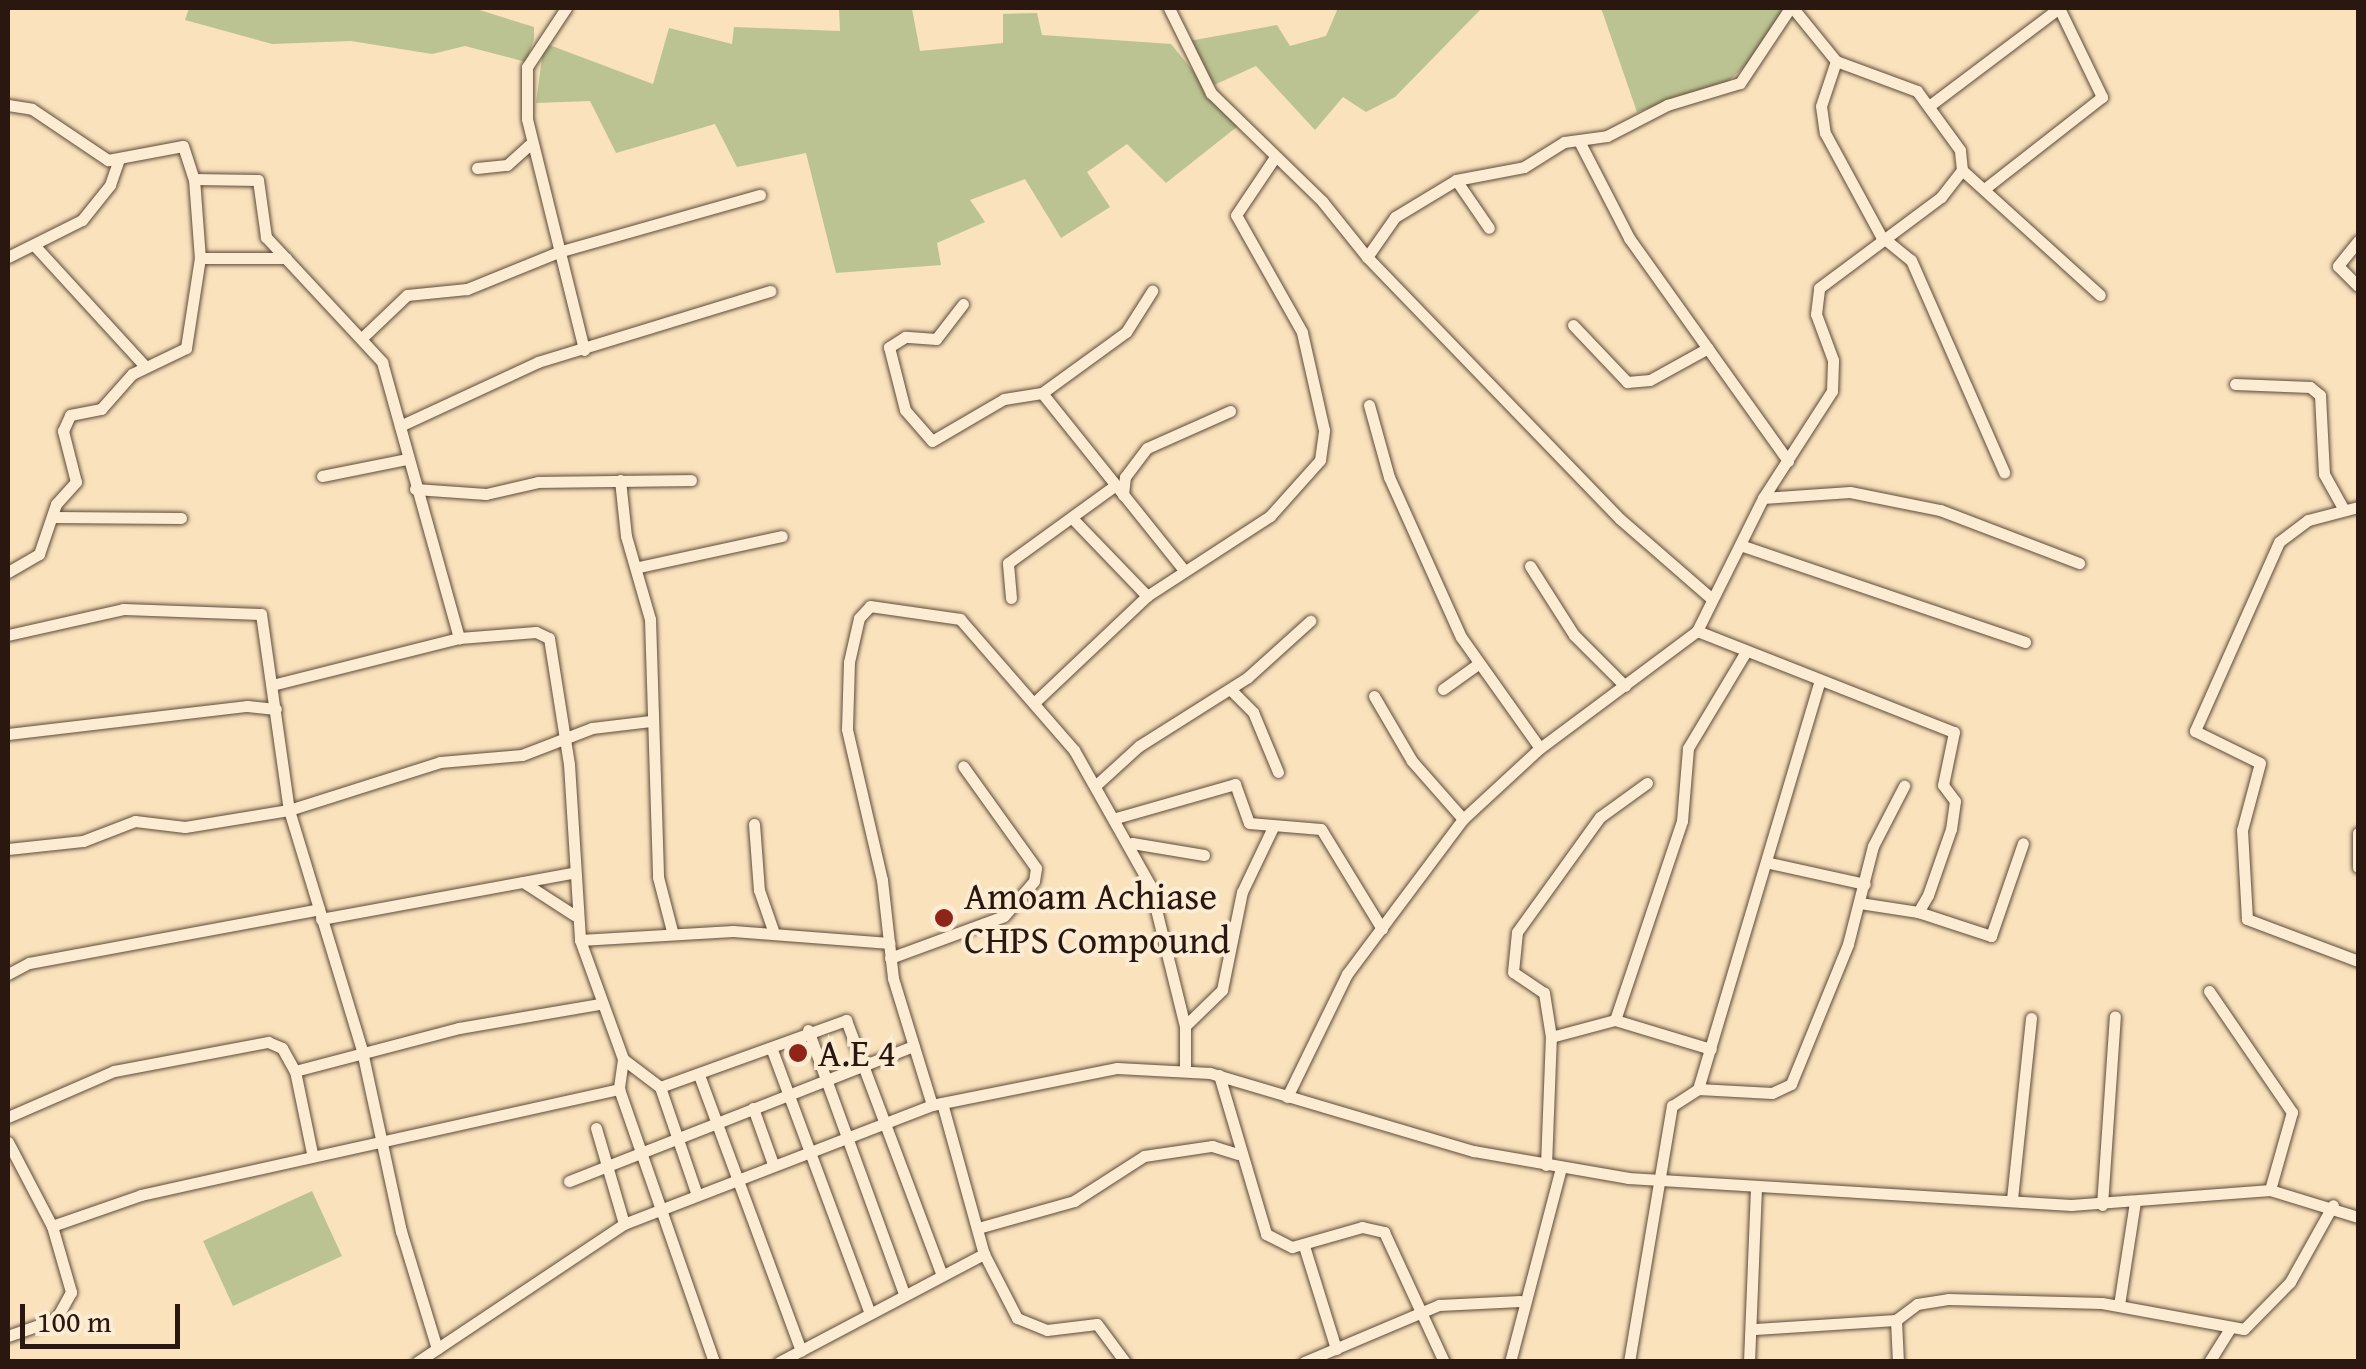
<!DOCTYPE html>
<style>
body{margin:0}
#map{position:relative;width:2366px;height:1369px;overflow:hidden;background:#f9e2bc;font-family:"Gentium Book Plus",serif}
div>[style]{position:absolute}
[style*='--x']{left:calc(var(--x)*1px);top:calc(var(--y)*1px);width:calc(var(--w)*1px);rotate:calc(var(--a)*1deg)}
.green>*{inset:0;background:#bcc392}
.roads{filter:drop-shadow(0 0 2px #5e4a3a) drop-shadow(0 0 2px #5e4a3a)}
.minor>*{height:11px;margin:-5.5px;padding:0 5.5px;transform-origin:5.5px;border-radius:5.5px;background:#fbecd3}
.dots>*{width:28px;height:28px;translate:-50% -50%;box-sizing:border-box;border:5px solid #fbecd3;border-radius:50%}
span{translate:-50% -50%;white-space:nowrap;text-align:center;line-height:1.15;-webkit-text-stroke:8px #fbecd3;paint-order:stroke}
.poi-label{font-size:38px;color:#2a170f}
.left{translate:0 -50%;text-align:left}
.frame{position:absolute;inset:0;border:10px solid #2a170f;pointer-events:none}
.scale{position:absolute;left:20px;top:1304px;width:160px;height:45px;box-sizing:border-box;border:5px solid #2a170f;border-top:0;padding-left:12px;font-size:30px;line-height:35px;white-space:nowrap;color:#2a170f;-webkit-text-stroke:8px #fbecd3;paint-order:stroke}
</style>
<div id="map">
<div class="green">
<div style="clip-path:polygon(189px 8px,473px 8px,534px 27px,534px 39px,526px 62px,465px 46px,432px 54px,351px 41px,272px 44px,185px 20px)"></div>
<div style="clip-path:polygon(839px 8px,912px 9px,920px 51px,1003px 43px,1003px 14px,1037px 13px,1042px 35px,1171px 44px,1238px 126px,1166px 183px,1127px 144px,1087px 172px,1110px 207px,1061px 238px,1025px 179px,970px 200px,985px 222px,937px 243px,941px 265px,836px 273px,806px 153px,737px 167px,715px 124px,616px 153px,590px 101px,536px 103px,544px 43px,653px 84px,669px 28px,732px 44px,734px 27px,840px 31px)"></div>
<div style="clip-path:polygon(1338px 8px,1482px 8px,1395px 97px,1366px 112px,1343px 97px,1315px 130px,1256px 66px,1214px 85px,1189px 41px,1277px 25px,1290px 46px,1326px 36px)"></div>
<div style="clip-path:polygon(1601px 8px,1786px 8px,1752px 60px,1723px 86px,1637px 112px)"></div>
<div style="clip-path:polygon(312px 1191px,342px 1256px,233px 1306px,203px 1241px)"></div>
</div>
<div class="roads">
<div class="minor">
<div style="--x:566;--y:8;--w:71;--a:123.5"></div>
<div style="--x:527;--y:67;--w:52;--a:90"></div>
<div style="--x:527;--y:119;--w:238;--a:76.1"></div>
<div style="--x:1169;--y:8;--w:95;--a:63.7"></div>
<div style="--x:1211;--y:93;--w:155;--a:44.2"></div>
<div style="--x:1322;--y:201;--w:72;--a:51.2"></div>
<div style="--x:1836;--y:61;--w:47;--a:108.4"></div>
<div style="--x:1821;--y:106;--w:27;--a:82"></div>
<div style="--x:1825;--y:133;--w:117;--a:61.5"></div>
<div style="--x:1881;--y:236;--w:38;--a:39"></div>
<div style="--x:1911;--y:260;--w:232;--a:66.3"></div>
<div style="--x:8;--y:105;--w:24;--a:9"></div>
<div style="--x:32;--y:109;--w:92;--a:33.9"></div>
<div style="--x:108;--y:160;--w:76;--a:-10.6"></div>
<div style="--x:183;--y:146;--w:35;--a:72"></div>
<div style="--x:194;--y:179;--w:79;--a:85.7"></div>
<div style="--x:200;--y:258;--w:86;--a:0"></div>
<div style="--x:1929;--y:106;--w:163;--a:-37"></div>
<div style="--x:2059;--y:8;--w:99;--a:64.2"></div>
<div style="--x:2102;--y:97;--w:145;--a:142"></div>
<div style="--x:1579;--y:141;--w:109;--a:62.7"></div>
<div style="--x:1629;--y:238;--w:274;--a:54.5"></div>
<div style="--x:477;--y:168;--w:30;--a:-6"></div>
<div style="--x:507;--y:165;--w:30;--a:-42"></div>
<div style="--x:1962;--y:170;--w:186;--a:42.2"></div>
<div style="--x:194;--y:179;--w:64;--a:0.9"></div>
<div style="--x:258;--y:180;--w:58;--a:82"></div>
<div style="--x:266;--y:237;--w:171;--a:47.1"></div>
<div style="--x:382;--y:362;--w:287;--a:74.4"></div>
<div style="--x:1456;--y:180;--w:58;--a:55.5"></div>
<div style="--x:2358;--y:241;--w:32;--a:129"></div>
<div style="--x:2338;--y:266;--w:28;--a:45"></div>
<div style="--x:34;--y:245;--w:164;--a:47.5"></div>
<div style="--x:8;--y:257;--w:83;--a:-26.6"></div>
<div style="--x:82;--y:220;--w:45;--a:-51.3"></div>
<div style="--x:110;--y:185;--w:28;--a:-71"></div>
<div style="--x:963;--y:304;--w:44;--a:127.6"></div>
<div style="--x:936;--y:339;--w:31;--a:-176"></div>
<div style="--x:905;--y:337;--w:19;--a:148"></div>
<div style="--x:889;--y:347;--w:65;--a:75.7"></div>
<div style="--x:905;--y:410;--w:41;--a:48.9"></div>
<div style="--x:932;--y:441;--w:83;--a:-30.3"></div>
<div style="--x:1004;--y:399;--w:38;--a:-9"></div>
<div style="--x:1042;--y:393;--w:104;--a:-36"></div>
<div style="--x:1126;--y:332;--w:49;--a:-57.6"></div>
<div style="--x:1573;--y:325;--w:79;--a:46.5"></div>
<div style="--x:1627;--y:382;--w:23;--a:-5"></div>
<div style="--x:1650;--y:380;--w:66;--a:-28.9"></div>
<div style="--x:364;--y:336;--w:59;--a:-43.6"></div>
<div style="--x:407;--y:295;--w:60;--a:-5.7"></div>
<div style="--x:467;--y:289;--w:98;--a:-22.1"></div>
<div style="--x:558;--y:252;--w:210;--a:-15.8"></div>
<div style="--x:2235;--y:384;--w:75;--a:2.3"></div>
<div style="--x:2310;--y:387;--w:13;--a:39"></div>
<div style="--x:2320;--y:395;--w:79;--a:87.1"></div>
<div style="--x:2324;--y:474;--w:41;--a:60.9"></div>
<div style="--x:1042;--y:393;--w:226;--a:51.3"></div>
<div style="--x:1369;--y:405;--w:75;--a:74.5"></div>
<div style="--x:1389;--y:477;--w:175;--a:65.8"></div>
<div style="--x:1461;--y:637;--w:136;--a:54.6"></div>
<div style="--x:400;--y:426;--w:152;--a:-24.9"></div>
<div style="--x:538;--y:362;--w:243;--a:-17"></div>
<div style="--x:322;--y:476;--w:87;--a:-11.3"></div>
<div style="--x:620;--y:480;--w:56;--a:83.9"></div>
<div style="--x:626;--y:536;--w:86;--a:73.9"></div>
<div style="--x:650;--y:619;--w:258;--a:88.2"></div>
<div style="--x:658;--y:877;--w:56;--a:75.5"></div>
<div style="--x:415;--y:489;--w:71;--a:4"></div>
<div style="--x:486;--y:494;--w:53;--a:-13"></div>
<div style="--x:538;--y:482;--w:153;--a:-0.7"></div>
<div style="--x:1123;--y:495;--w:18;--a:-84"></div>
<div style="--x:1125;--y:477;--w:36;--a:-53"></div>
<div style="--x:1147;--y:448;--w:91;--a:-24"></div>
<div style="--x:1763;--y:498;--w:87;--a:-3.9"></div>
<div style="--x:1850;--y:492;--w:92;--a:11.3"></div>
<div style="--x:1940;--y:510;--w:149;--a:20.9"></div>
<div style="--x:2358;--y:507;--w:52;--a:165.4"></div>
<div style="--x:2308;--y:520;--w:36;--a:143"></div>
<div style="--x:2279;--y:542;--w:207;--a:114"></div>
<div style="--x:2195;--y:731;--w:72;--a:26.2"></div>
<div style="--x:2260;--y:763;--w:69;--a:105"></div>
<div style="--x:2242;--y:830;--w:89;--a:86.8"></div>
<div style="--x:2247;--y:919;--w:119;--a:20.7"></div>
<div style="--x:52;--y:517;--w:129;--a:0.4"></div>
<div style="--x:1073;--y:519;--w:107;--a:46.1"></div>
<div style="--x:1743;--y:546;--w:298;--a:18.8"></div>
<div style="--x:1530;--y:566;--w:82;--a:57.5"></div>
<div style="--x:1574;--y:635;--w:72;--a:45"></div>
<div style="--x:639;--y:567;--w:146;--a:-12.2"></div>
<div style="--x:8;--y:572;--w:36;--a:-30"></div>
<div style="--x:39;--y:554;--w:53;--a:-71.2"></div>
<div style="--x:56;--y:504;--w:30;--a:-48"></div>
<div style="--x:76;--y:482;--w:53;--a:-104.3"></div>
<div style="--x:63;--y:431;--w:17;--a:-66"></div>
<div style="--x:70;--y:415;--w:32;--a:-11"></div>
<div style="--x:101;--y:409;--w:47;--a:-48.5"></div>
<div style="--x:132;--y:374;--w:60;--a:-25.7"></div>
<div style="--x:186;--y:348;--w:91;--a:-81.2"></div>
<div style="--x:1011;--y:598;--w:35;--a:-95"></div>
<div style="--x:1008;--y:563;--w:130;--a:-35.9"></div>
<div style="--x:1712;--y:599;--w:122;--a:-139"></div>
<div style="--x:1620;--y:519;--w:364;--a:-134"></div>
<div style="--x:1367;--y:257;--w:49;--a:-55"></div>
<div style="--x:1395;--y:217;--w:71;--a:-31.2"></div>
<div style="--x:1456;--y:180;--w:69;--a:-10.8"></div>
<div style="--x:1524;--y:167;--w:47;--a:-32"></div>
<div style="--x:1564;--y:142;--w:43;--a:-7.9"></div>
<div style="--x:1607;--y:136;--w:68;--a:-27.3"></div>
<div style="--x:1667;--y:105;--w:76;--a:-16.8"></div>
<div style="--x:1740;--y:83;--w:90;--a:-56.3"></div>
<div style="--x:1697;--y:631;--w:276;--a:21.5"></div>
<div style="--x:1954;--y:732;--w:54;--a:101.7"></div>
<div style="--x:1943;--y:785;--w:20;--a:53"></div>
<div style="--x:1955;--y:801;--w:28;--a:98"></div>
<div style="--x:1951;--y:829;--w:70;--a:109.2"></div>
<div style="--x:1928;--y:895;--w:20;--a:120"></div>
<div style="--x:1918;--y:912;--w:59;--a:-171.2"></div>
<div style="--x:8;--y:635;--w:118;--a:-12.7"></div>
<div style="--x:123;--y:609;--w:138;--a:2.1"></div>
<div style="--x:261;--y:614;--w:198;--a:81.9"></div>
<div style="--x:289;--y:810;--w:252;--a:73.1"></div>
<div style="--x:362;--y:1051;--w:184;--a:77.8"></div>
<div style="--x:401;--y:1231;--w:123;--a:73"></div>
<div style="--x:276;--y:684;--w:189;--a:-14.1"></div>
<div style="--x:459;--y:638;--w:77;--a:-4.5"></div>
<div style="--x:536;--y:632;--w:14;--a:25"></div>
<div style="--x:549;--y:638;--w:128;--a:81"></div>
<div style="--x:569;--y:764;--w:176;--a:86.4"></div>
<div style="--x:580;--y:940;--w:127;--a:70.1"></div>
<div style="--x:623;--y:1059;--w:30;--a:98"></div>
<div style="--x:619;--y:1089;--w:289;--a:70.8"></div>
<div style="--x:1230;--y:689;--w:33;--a:45"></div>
<div style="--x:1253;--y:712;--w:65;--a:67.4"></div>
<div style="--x:1443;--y:689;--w:43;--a:-35.5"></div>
<div style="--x:1374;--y:696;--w:75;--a:59.7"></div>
<div style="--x:1412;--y:761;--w:77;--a:48.7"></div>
<div style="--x:1037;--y:700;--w:151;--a:-43.4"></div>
<div style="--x:1147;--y:596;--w:147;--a:-33"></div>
<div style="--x:1270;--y:516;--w:75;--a:-48.2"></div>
<div style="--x:1320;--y:460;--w:30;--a:-82"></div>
<div style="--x:1324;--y:430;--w:100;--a:-102.7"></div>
<div style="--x:1302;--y:332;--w:134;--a:-119.4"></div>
<div style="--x:1236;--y:215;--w:70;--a:-56.1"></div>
<div style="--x:8;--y:734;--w:241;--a:-6.7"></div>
<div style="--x:247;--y:706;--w:29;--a:6"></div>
<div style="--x:1095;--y:786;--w:59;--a:-42.3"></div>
<div style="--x:1139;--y:746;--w:129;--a:-32.3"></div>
<div style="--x:1248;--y:677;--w:84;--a:-42.1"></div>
<div style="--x:1116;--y:818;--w:124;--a:-15.9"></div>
<div style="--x:1235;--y:784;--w:41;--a:70.3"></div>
<div style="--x:1249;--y:823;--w:72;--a:4.8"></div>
<div style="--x:1321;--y:829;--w:117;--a:58.6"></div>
<div style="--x:754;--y:824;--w:66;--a:85.7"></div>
<div style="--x:759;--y:890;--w:46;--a:70.8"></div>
<div style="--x:2358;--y:833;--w:34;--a:90"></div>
<div style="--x:1132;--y:843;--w:73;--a:9.5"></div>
<div style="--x:8;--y:849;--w:75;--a:-6.1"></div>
<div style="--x:83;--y:841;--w:56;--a:-21"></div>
<div style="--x:135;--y:821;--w:50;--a:6.8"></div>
<div style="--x:185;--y:827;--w:105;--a:-9.3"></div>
<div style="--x:289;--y:810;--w:158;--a:-17.6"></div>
<div style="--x:440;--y:762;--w:82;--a:-4.9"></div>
<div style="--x:522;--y:755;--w:75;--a:-21.1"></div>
<div style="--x:592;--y:728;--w:59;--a:-6.8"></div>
<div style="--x:1770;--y:863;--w:97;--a:12.5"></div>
<div style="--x:523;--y:882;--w:61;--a:32.9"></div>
<div style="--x:1918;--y:912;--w:77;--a:18.2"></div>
<div style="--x:1991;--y:936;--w:98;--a:-71"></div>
<div style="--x:321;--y:919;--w:254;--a:-10.4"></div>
<div style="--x:580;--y:940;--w:153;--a:-3.4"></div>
<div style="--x:733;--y:931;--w:157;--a:4.4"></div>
<div style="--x:890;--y:958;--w:121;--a:-20.2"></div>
<div style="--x:1004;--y:916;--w:46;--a:-49.4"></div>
<div style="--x:1034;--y:881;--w:13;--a:-81"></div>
<div style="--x:1036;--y:868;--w:125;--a:-125.6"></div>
<div style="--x:8;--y:974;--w:24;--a:-28"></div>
<div style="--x:29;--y:963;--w:295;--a:-10.5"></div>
<div style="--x:2209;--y:991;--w:147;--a:55.6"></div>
<div style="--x:2292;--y:1112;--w:81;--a:105.8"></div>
<div style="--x:1615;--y:1020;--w:210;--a:-71.4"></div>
<div style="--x:1682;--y:821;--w:73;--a:-85.3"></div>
<div style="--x:1688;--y:748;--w:111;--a:-59"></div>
<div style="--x:1185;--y:1026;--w:52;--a:-44.2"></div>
<div style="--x:1222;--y:990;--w:100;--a:-78.5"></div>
<div style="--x:1242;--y:892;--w:72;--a:-64.5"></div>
<div style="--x:808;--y:1030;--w:278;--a:70"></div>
<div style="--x:1551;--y:1037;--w:66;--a:-14.9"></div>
<div style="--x:1615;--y:1020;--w:100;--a:16.8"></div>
<div style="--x:772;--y:1050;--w:278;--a:69.6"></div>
<div style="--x:623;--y:1059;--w:46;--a:37.1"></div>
<div style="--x:660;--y:1087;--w:198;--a:-19.8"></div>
<div style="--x:846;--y:1020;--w:270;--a:69.4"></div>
<div style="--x:295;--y:1071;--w:170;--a:-14.7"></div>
<div style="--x:459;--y:1028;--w:143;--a:-9.7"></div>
<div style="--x:699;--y:1075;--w:294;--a:69.7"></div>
<div style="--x:1219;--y:1075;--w:166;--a:73.5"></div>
<div style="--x:1266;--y:1234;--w:29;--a:27"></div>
<div style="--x:1292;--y:1247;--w:73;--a:-15.9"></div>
<div style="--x:1362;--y:1227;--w:23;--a:13"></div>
<div style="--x:1384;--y:1232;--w:143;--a:65.2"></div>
<div style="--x:660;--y:1087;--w:114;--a:71.1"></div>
<div style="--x:1698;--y:1089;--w:426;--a:-73.4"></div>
<div style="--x:1287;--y:1097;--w:137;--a:-64"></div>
<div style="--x:1347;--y:974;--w:194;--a:-53.2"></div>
<div style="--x:1463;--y:819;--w:105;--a:-42.7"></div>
<div style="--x:1540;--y:748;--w:196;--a:-36.7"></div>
<div style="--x:1697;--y:631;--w:148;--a:-63.6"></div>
<div style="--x:1763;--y:498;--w:127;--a:-57.2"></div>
<div style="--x:1832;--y:391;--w:31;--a:-88"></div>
<div style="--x:1833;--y:360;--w:49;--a:-110.3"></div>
<div style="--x:1816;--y:314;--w:26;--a:-83"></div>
<div style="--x:1819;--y:288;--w:152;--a:-36.7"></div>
<div style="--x:1941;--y:197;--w:34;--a:-52"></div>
<div style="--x:1962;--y:170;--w:20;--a:-96"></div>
<div style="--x:1960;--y:150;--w:73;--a:-126.1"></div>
<div style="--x:1917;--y:91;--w:86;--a:-159.7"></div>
<div style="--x:1836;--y:61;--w:68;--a:-129.1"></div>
<div style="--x:942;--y:1103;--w:157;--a:74.5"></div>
<div style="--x:984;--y:1254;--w:72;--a:62.7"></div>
<div style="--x:1017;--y:1318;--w:32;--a:22"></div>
<div style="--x:1047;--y:1330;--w:50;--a:-6.8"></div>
<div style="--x:1097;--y:1324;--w:47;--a:53.6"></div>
<div style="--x:932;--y:1105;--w:133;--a:-107.1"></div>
<div style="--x:893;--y:978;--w:99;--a:-96.4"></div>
<div style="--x:882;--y:880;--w:155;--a:-103.1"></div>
<div style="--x:847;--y:729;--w:67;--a:-88.3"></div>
<div style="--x:849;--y:662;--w:45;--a:-77.2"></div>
<div style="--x:859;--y:618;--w:16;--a:-47"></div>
<div style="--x:870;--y:606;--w:91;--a:8.2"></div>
<div style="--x:960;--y:619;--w:174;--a:49"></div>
<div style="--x:1074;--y:750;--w:155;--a:60.6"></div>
<div style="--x:1150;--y:885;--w:145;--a:76.1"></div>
<div style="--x:1185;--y:1026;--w:43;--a:90"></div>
<div style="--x:753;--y:1108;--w:59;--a:70.3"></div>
<div style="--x:8;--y:1117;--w:116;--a:-23.5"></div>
<div style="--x:114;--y:1071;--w:157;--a:-10.7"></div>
<div style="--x:268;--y:1042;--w:15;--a:23"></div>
<div style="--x:282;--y:1048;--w:26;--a:61"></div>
<div style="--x:295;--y:1071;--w:84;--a:78.3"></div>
<div style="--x:596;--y:1128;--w:100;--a:73.7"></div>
<div style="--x:8;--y:1142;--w:95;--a:62.4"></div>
<div style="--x:52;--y:1226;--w:69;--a:73.9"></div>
<div style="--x:71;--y:1292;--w:31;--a:119"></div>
<div style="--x:56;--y:1319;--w:51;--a:160.5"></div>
<div style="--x:1546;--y:1165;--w:128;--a:-87.8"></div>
<div style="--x:1551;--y:1037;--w:45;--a:-99"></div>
<div style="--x:1544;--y:993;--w:37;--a:-146"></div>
<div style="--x:1513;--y:972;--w:40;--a:-84.3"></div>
<div style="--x:1517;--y:932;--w:142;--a:-54.2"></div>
<div style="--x:1600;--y:817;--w:58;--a:-35.9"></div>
<div style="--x:569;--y:1181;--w:370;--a:-21.4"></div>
<div style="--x:2012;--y:1199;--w:182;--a:-84"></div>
<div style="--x:2102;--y:1205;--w:189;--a:-86.1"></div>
<div style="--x:52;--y:1226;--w:94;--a:-19.2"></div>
<div style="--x:141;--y:1195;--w:490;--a:-12.5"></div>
<div style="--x:978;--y:1228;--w:100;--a:-15.7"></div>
<div style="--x:1074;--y:1201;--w:83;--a:-32.7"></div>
<div style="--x:1144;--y:1156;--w:69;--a:-8.4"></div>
<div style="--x:1212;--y:1146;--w:27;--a:17"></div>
<div style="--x:1304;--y:1246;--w:108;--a:72.7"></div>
<div style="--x:2119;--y:1305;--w:104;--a:-81.2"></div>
<div style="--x:1896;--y:1320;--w:42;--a:87.3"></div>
<div style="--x:1755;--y:1329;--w:141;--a:-3.7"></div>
<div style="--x:1896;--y:1320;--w:26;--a:-37"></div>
<div style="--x:1917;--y:1304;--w:31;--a:-9"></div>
<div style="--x:1948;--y:1299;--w:154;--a:1.5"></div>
<div style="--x:2102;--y:1303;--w:144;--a:10.4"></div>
<div style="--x:2244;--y:1329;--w:66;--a:-45.6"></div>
<div style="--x:2290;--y:1282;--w:88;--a:-60.8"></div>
<div style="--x:417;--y:1362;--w:249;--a:-33.7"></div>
<div style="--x:624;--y:1224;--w:330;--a:-21.1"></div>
<div style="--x:932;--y:1105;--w:189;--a:-11.3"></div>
<div style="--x:1117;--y:1068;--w:93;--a:3.1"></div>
<div style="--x:1210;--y:1073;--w:275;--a:16.5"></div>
<div style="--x:1474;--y:1151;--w:156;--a:9.9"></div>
<div style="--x:1628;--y:1178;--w:444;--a:3.5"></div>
<div style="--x:2071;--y:1205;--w:200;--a:-4.3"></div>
<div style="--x:2270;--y:1190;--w:92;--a:17.1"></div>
<div style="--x:779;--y:1362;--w:232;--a:-27.8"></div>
<div style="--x:1304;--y:1362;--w:147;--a:-22.9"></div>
<div style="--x:1439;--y:1305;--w:81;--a:-2.8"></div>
<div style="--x:1510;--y:1362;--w:202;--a:-75.3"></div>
<div style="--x:1629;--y:1362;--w:260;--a:-80.5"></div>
<div style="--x:1672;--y:1106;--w:31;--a:-33"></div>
<div style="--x:1698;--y:1089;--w:74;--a:3.1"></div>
<div style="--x:1772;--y:1093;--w:21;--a:-25"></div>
<div style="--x:1791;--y:1084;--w:151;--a:-67.8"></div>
<div style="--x:1848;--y:944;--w:101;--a:-75.7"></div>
<div style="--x:1873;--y:846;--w:68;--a:-62.7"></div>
<div style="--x:1749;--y:1362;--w:171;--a:-87.7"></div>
<div style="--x:2209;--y:1362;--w:40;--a:-58"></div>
</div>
</div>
<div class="dots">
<div style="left:944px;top:918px;background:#8f2418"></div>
<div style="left:798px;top:1053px;background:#8f2418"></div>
</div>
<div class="poi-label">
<span class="left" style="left:964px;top:918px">Amoam Achiase<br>CHPS Compound</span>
<span class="left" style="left:818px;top:1053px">A.E 4</span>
</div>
<div class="frame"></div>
<div class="scale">100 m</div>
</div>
